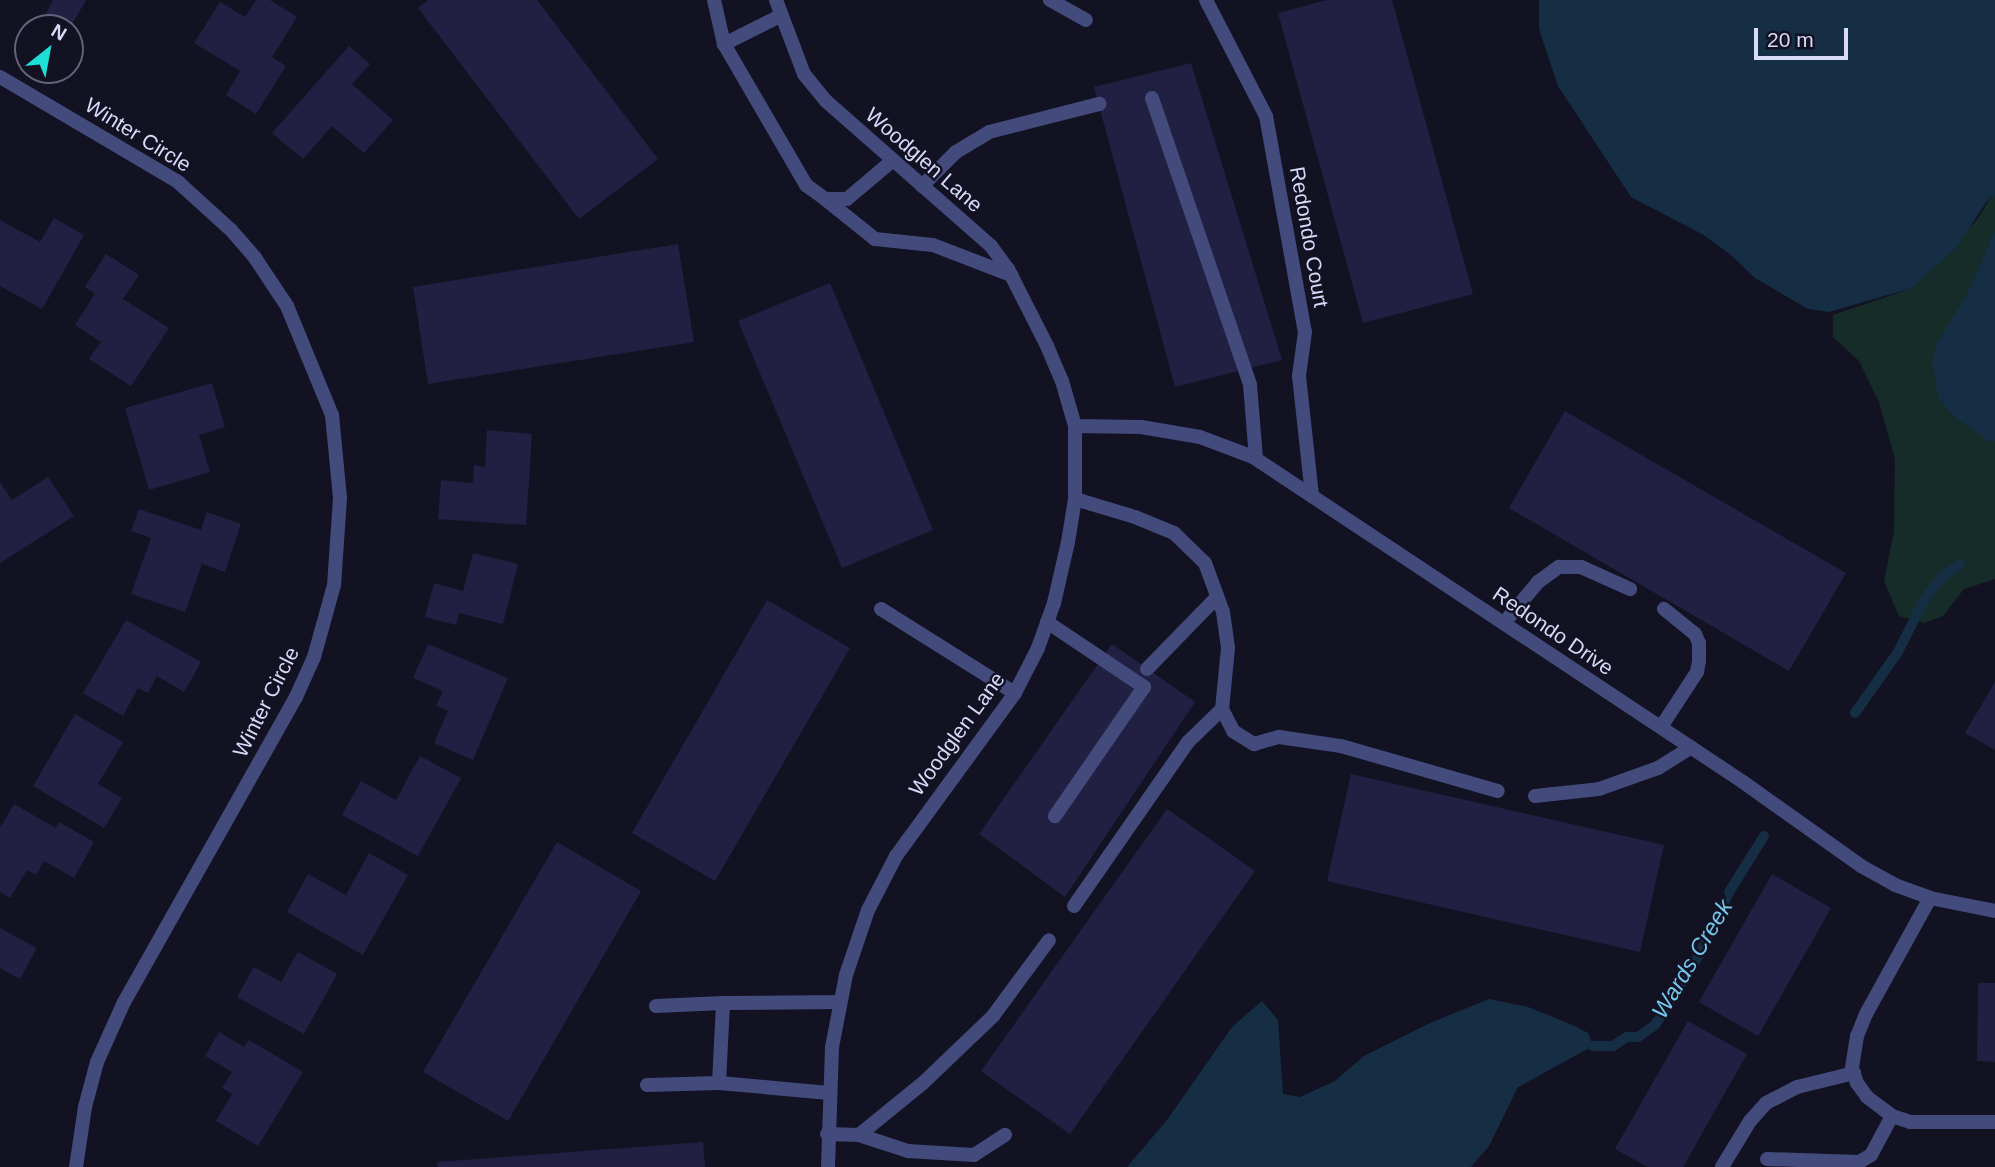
<!DOCTYPE html>
<style>
body{margin:0}
#map{position:relative;width:1995px;height:1167px;overflow:hidden;background:#121223;font-family:Helvetica,sans-serif}
div>[style]{position:absolute}
[style*='--x']{left:calc(var(--x)*1px);top:calc(var(--y)*1px);width:calc(var(--w)*1px);rotate:calc(var(--a)*1deg)}
.green>*{inset:0;background:#162c28}
.water>*{inset:0;background:#152e44}
.stream>*{height:10px;margin:-5px;padding:0 5px;transform-origin:5px;border-radius:5px;background:#152e44}
.building>*{inset:0;background:#222042}
.lane>*{height:14px;margin:-7px;padding:0 7px;transform-origin:7px;border-radius:7px;background:#434a7c}
.street>*{height:14px;margin:-7px;padding:0 7px;transform-origin:7px;border-radius:7px;background:#434a7c}
span{translate:-50% -50%;white-space:nowrap;text-align:center;line-height:1.15;-webkit-text-stroke:5px #121223;paint-order:stroke}
.street-label{font-size:21px;color:#d9dafa}
.water-label{font-size:23px;color:#75c7ec;font-style:italic}
.north{position:absolute;left:14px;top:14px;width:70px;height:70px;box-sizing:border-box;background:#121223;border:2px solid #626279;border-radius:50%;rotate:31deg;font-size:19px;font-weight:700;line-height:28px;text-align:center;color:#d9dafa}
.north::after{content:'';display:block;margin:auto;width:24px;height:32px;background:#1fe0d6;clip-path:polygon(50% 0,100% 100%,50% 72%,0 100%)}
.scale{position:absolute;left:1754px;top:28px;width:94px;height:32px;box-sizing:border-box;border:4px solid #d9dafa;border-top:0;padding-left:9px;font-size:21px;line-height:24px;white-space:nowrap;color:#d9dafa;-webkit-text-stroke:5px #121223;paint-order:stroke}
</style>
<div id="map">
<div class="green">
<div style="clip-path:polygon(1995px 190px,1995px 579px,1964px 589px,1943px 616px,1925px 623px,1899px 616px,1884px 581px,1894px 531px,1895px 459px,1879px 402px,1859px 361px,1833px 337px,1833px 315px,1912px 288px,1977px 220px)"></div>
</div>
<div class="water">
<div style="clip-path:polygon(1539px 0,1995px 0,1995px 197px,1991px 196px,1985px 204px,1956px 248px,1912px 288px,1829px 312px,1808px 309px,1755px 278px,1731px 255px,1702px 234px,1631px 197px,1558px 86px,1539px 29px)"></div>
<div style="clip-path:polygon(1995px 231px,1995px 441px,1989px 441px,1953px 416px,1938px 397px,1932px 361px,1937px 343px,1968px 292px)"></div>
<div style="clip-path:polygon(1489px 999px,1528px 1007px,1575px 1026px,1588px 1033px,1593px 1046px,1518px 1087px,1489px 1146px,1471px 1167px,1127px 1167px,1167px 1120px,1232px 1027px,1262px 1001px,1278px 1020px,1283px 1094px,1300px 1097px,1335px 1081px,1364px 1056px,1428px 1024px)"></div>
</div>
<div class="stream">
<div style="--x:1855;--y:713;--w:75;--a:-54.8"></div>
<div style="--x:1898;--y:652;--w:58;--a:-63.4"></div>
<div style="--x:1924;--y:600;--w:26;--a:-53"></div>
<div style="--x:1940;--y:579;--w:25;--a:-37"></div>
<div style="--x:1593;--y:1046;--w:20;--a:0"></div>
<div style="--x:1613;--y:1046;--w:17;--a:-33"></div>
<div style="--x:1627;--y:1037;--w:11;--a:0"></div>
<div style="--x:1638;--y:1037;--w:21;--a:-35"></div>
<div style="--x:1655;--y:1025;--w:83;--a:-57.8"></div>
<div style="--x:1699;--y:955;--w:70;--a:-64.5"></div>
<div style="--x:1729;--y:892;--w:66;--a:-58"></div>
</div>
<div class="building">
<div style="clip-path:polygon(53px 0,86px 0,70px 28px,45px 16px)"></div>
<div style="clip-path:polygon(256px 0,270px 0,297px 17px,272px 57px,286px 66px,256px 114px,226px 95px,240px 71px,194px 43px,220px 2px,245px 17px)"></div>
<div style="clip-path:polygon(428px 0,537px 0,658px 159px,579px 219px,418px 8px)"></div>
<div style="clip-path:polygon(1327px 0,1392px 0,1473px 294px,1363px 323px,1278px 13px)"></div>
<div style="clip-path:polygon(349px 46px,370px 64px,352px 84px,393px 120px,364px 153px,332px 126px,303px 159px,272px 133px)"></div>
<div style="clip-path:polygon(1191px 63px,1282px 360px,1175px 387px,1094px 87px)"></div>
<div style="clip-path:polygon(54px 218px,84px 235px,42px 309px,0 286px,0 220px,40px 242px)"></div>
<div style="clip-path:polygon(678px 244px,694px 342px,428px 384px,413px 287px)"></div>
<div style="clip-path:polygon(106px 254px,139px 275px,123px 299px,169px 328px,131px 386px,89px 359px,101px 342px,75px 325px,95px 294px,85px 287px)"></div>
<div style="clip-path:polygon(830px 283px,933px 530px,842px 568px,738px 321px)"></div>
<div style="clip-path:polygon(212px 383px,225px 427px,199px 435px,210px 472px,149px 490px,125px 408px)"></div>
<div style="clip-path:polygon(1565px 411px,1846px 573px,1789px 671px,1509px 508px)"></div>
<div style="clip-path:polygon(487px 430px,532px 434px,526px 525px,438px 519px,441px 480px,473px 483px,474px 465px,485px 467px)"></div>
<div style="clip-path:polygon(48px 477px,74px 516px,0 563px,0 482px,12px 500px)"></div>
<div style="clip-path:polygon(139px 509px,201px 530px,207px 512px,241px 524px,225px 572px,202px 564px,185px 612px,131px 594px,151px 538px,131px 531px)"></div>
<div style="clip-path:polygon(473px 553px,518px 564px,503px 624px,459px 613px,456px 625px,425px 617px,434px 583px,463px 591px)"></div>
<div style="clip-path:polygon(767px 600px,850px 648px,715px 881px,632px 833px)"></div>
<div style="clip-path:polygon(126px 620px,201px 662px,184px 692px,157px 676px,148px 693px,138px 688px,123px 716px,83px 693px)"></div>
<div style="clip-path:polygon(428px 644px,508px 678px,473px 760px,434px 743px,448px 711px,436px 706px,443px 691px,413px 678px)"></div>
<div style="clip-path:polygon(1112px 644px,1195px 702px,1065px 897px,979px 834px)"></div>
<div style="clip-path:polygon(1995px 682px,1995px 750px,1965px 733px)"></div>
<div style="clip-path:polygon(75px 714px,123px 742px,98px 784px,122px 798px,104px 828px,33px 786px)"></div>
<div style="clip-path:polygon(420px 756px,461px 778px,418px 856px,342px 815px,361px 781px,396px 800px)"></div>
<div style="clip-path:polygon(1351px 774px,1664px 845px,1640px 952px,1327px 881px)"></div>
<div style="clip-path:polygon(14px 804px,56px 828px,59px 822px,94px 842px,74px 878px,44px 861px,36px 875px,27px 870px,10px 898px,0 892px,0 828px)"></div>
<div style="clip-path:polygon(1167px 809px,1255px 871px,1070px 1134px,981px 1071px)"></div>
<div style="clip-path:polygon(557px 842px,641px 891px,508px 1121px,423px 1072px)"></div>
<div style="clip-path:polygon(369px 853px,408px 875px,363px 955px,287px 912px,308px 874px,346px 895px)"></div>
<div style="clip-path:polygon(1772px 874px,1831px 908px,1758px 1036px,1699px 1002px)"></div>
<div style="clip-path:polygon(0 928px,37px 948px,20px 979px,0 968px)"></div>
<div style="clip-path:polygon(298px 952px,337px 974px,304px 1034px,237px 997px,254px 967px,281px 982px)"></div>
<div style="clip-path:polygon(1978px 983px,1995px 983px,1995px 1062px,1977px 1061px)"></div>
<div style="clip-path:polygon(1688px 1021px,1747px 1054px,1683px 1167px,1648px 1167px,1615px 1149px)"></div>
<div style="clip-path:polygon(219px 1032px,244px 1047px,249px 1040px,303px 1072px,258px 1146px,216px 1121px,232px 1094px,222px 1088px,232px 1072px,205px 1056px)"></div>
<div style="clip-path:polygon(703px 1142px,705px 1167px,438px 1167px,437px 1162px)"></div>
</div>
<div class="lane">
<div style="--x:1050;--y:0;--w:41;--a:29.1"></div>
<div style="--x:1152;--y:98;--w:303;--a:71.1"></div>
<div style="--x:1250;--y:385;--w:73;--a:85.3"></div>
<div style="--x:922;--y:186;--w:48;--a:-45"></div>
<div style="--x:956;--y:152;--w:39;--a:-31"></div>
<div style="--x:989;--y:132;--w:114;--a:-14.3"></div>
<div style="--x:1075;--y:499;--w:63;--a:16.7"></div>
<div style="--x:1135;--y:517;--w:42;--a:22.3"></div>
<div style="--x:1174;--y:533;--w:43;--a:44.1"></div>
<div style="--x:1205;--y:563;--w:52;--a:69.8"></div>
<div style="--x:1223;--y:612;--w:36;--a:82"></div>
<div style="--x:1228;--y:648;--w:61;--a:95.6"></div>
<div style="--x:1222;--y:709;--w:25;--a:63"></div>
<div style="--x:1233;--y:731;--w:25;--a:32"></div>
<div style="--x:1254;--y:744;--w:26;--a:-16"></div>
<div style="--x:1279;--y:737;--w:63;--a:8.3"></div>
<div style="--x:1341;--y:746;--w:163;--a:16"></div>
<div style="--x:1047;--y:622;--w:117;--a:33.8"></div>
<div style="--x:1144;--y:687;--w:157;--a:124.6"></div>
<div style="--x:1504;--y:623;--w:53;--a:-50.3"></div>
<div style="--x:1538;--y:582;--w:26;--a:-36"></div>
<div style="--x:1559;--y:567;--w:22;--a:0"></div>
<div style="--x:1581;--y:567;--w:54;--a:24.2"></div>
<div style="--x:1147;--y:669;--w:100;--a:-45.8"></div>
<div style="--x:1661;--y:727;--w:66;--a:-56.8"></div>
<div style="--x:1697;--y:672;--w:11;--a:-80"></div>
<div style="--x:1699;--y:661;--w:18;--a:-90"></div>
<div style="--x:1699;--y:643;--w:10;--a:-114"></div>
<div style="--x:1695;--y:634;--w:40;--a:-141"></div>
<div style="--x:1535;--y:796;--w:64;--a:-6.2"></div>
<div style="--x:1599;--y:789;--w:63;--a:-19.6"></div>
<div style="--x:1658;--y:768;--w:39;--a:-32"></div>
<div style="--x:1074;--y:906;--w:200;--a:-55.2"></div>
<div style="--x:1188;--y:742;--w:47;--a:-44.1"></div>
<div style="--x:656;--y:1006;--w:67;--a:-2.6"></div>
<div style="--x:647;--y:1085;--w:72;--a:-1.6"></div>
<div style="--x:827;--y:1134;--w:32;--a:2"></div>
<div style="--x:859;--y:1135;--w:82;--a:-39.1"></div>
<div style="--x:923;--y:1083;--w:97;--a:-43.7"></div>
<div style="--x:993;--y:1016;--w:94;--a:-53.6"></div>
<div style="--x:859;--y:1135;--w:52;--a:18.1"></div>
<div style="--x:908;--y:1151;--w:66;--a:3.5"></div>
<div style="--x:974;--y:1155;--w:37;--a:-33"></div>
<div style="--x:1767;--y:1159;--w:92;--a:1.9"></div>
<div style="--x:1859;--y:1162;--w:14;--a:-30"></div>
<div style="--x:1871;--y:1155;--w:44;--a:-61.7"></div>
<div style="--x:1722;--y:1167;--w:54;--a:-58.7"></div>
<div style="--x:1750;--y:1121;--w:24;--a:-48"></div>
<div style="--x:1766;--y:1103;--w:35;--a:-27"></div>
<div style="--x:1797;--y:1087;--w:59;--a:-13.8"></div>
</div>
<div class="street">
<div style="--x:714;--y:0;--w:45;--a:77.2"></div>
<div style="--x:776;--y:0;--w:79;--a:69.3"></div>
<div style="--x:804;--y:74;--w:35;--a:51"></div>
<div style="--x:826;--y:101;--w:220;--a:41.3"></div>
<div style="--x:991;--y:246;--w:29;--a:54"></div>
<div style="--x:1008;--y:269;--w:86;--a:63.1"></div>
<div style="--x:1047;--y:346;--w:38;--a:67"></div>
<div style="--x:1062;--y:381;--w:47;--a:73.9"></div>
<div style="--x:1075;--y:426;--w:73;--a:90"></div>
<div style="--x:1075;--y:499;--w:44;--a:99.2"></div>
<div style="--x:1068;--y:542;--w:63;--a:102.9"></div>
<div style="--x:1054;--y:603;--w:48;--a:109.6"></div>
<div style="--x:1038;--y:648;--w:51;--a:117.1"></div>
<div style="--x:1015;--y:693;--w:202;--a:126.1"></div>
<div style="--x:896;--y:856;--w:61;--a:117.4"></div>
<div style="--x:868;--y:910;--w:69;--a:108.7"></div>
<div style="--x:846;--y:975;--w:73;--a:101"></div>
<div style="--x:832;--y:1047;--w:120;--a:91.9"></div>
<div style="--x:1206;--y:0;--w:131;--a:62.7"></div>
<div style="--x:1266;--y:116;--w:219;--a:79.8"></div>
<div style="--x:1305;--y:332;--w:44;--a:97.8"></div>
<div style="--x:1299;--y:376;--w:121;--a:83.8"></div>
<div style="--x:780;--y:16;--w:63;--a:153.4"></div>
<div style="--x:724;--y:44;--w:163;--a:59.8"></div>
<div style="--x:806;--y:185;--w:24;--a:36"></div>
<div style="--x:825;--y:199;--w:22;--a:0"></div>
<div style="--x:847;--y:199;--w:59;--a:-40.2"></div>
<div style="--x:0;--y:77;--w:207;--a:30.5"></div>
<div style="--x:178;--y:182;--w:72;--a:42.2"></div>
<div style="--x:231;--y:230;--w:37;--a:49"></div>
<div style="--x:255;--y:258;--w:58;--a:56.3"></div>
<div style="--x:287;--y:306;--w:118;--a:67.6"></div>
<div style="--x:332;--y:415;--w:83;--a:84.5"></div>
<div style="--x:340;--y:498;--w:87;--a:93.9"></div>
<div style="--x:334;--y:585;--w:75;--a:105.5"></div>
<div style="--x:314;--y:657;--w:44;--a:114.2"></div>
<div style="--x:296;--y:697;--w:350;--a:119.4"></div>
<div style="--x:124;--y:1002;--w:66;--a:114.2"></div>
<div style="--x:97;--y:1062;--w:47;--a:104.9"></div>
<div style="--x:85;--y:1107;--w:61;--a:98.5"></div>
<div style="--x:825;--y:199;--w:64;--a:38.7"></div>
<div style="--x:875;--y:239;--w:58;--a:5.9"></div>
<div style="--x:933;--y:245;--w:84;--a:21"></div>
<div style="--x:1075;--y:426;--w:66;--a:0.9"></div>
<div style="--x:1141;--y:427;--w:60;--a:9.6"></div>
<div style="--x:1200;--y:437;--w:57;--a:20.7"></div>
<div style="--x:1253;--y:457;--w:588;--a:33.55"></div>
<div style="--x:1743;--y:782;--w:145;--a:35.4"></div>
<div style="--x:1861;--y:866;--w:39;--a:29"></div>
<div style="--x:1895;--y:885;--w:37;--a:20"></div>
<div style="--x:1930;--y:898;--w:66;--a:11.3"></div>
<div style="--x:881;--y:609;--w:158;--a:32.1"></div>
<div style="--x:1930;--y:898;--w:132;--a:118.9"></div>
<div style="--x:1866;--y:1014;--w:24;--a:112"></div>
<div style="--x:1857;--y:1036;--w:33;--a:99"></div>
<div style="--x:1852;--y:1069;--w:15;--a:70"></div>
<div style="--x:1857;--y:1083;--w:17;--a:54"></div>
<div style="--x:1867;--y:1097;--w:31;--a:37"></div>
<div style="--x:1892;--y:1116;--w:19;--a:18"></div>
<div style="--x:1910;--y:1122;--w:85;--a:0"></div>
<div style="--x:829;--y:1093;--w:110;--a:-174.8"></div>
<div style="--x:719;--y:1083;--w:80;--a:-87.1"></div>
<div style="--x:723;--y:1003;--w:117;--a:-0.5"></div>
</div>
<div class="street-label">
<span style="left:138px;top:135px;rotate:32deg">Winter Circle</span>
<span style="left:924px;top:160px;rotate:41deg">Woodglen Lane</span>
<span style="left:1309px;top:237px;rotate:80deg">Redondo Court</span>
<span style="left:1553px;top:631px;rotate:34deg">Redondo Drive</span>
<span style="left:266px;top:702px;rotate:-63deg">Winter Circle</span>
<span style="left:957px;top:734px;rotate:-54deg">Woodglen Lane</span>
</div>
<div class="water-label">
<span style="left:1692px;top:959px;rotate:-59deg">Wards Creek</span>
</div>
<div class="north">N</div>
<div class="scale">20 m</div>
</div>
